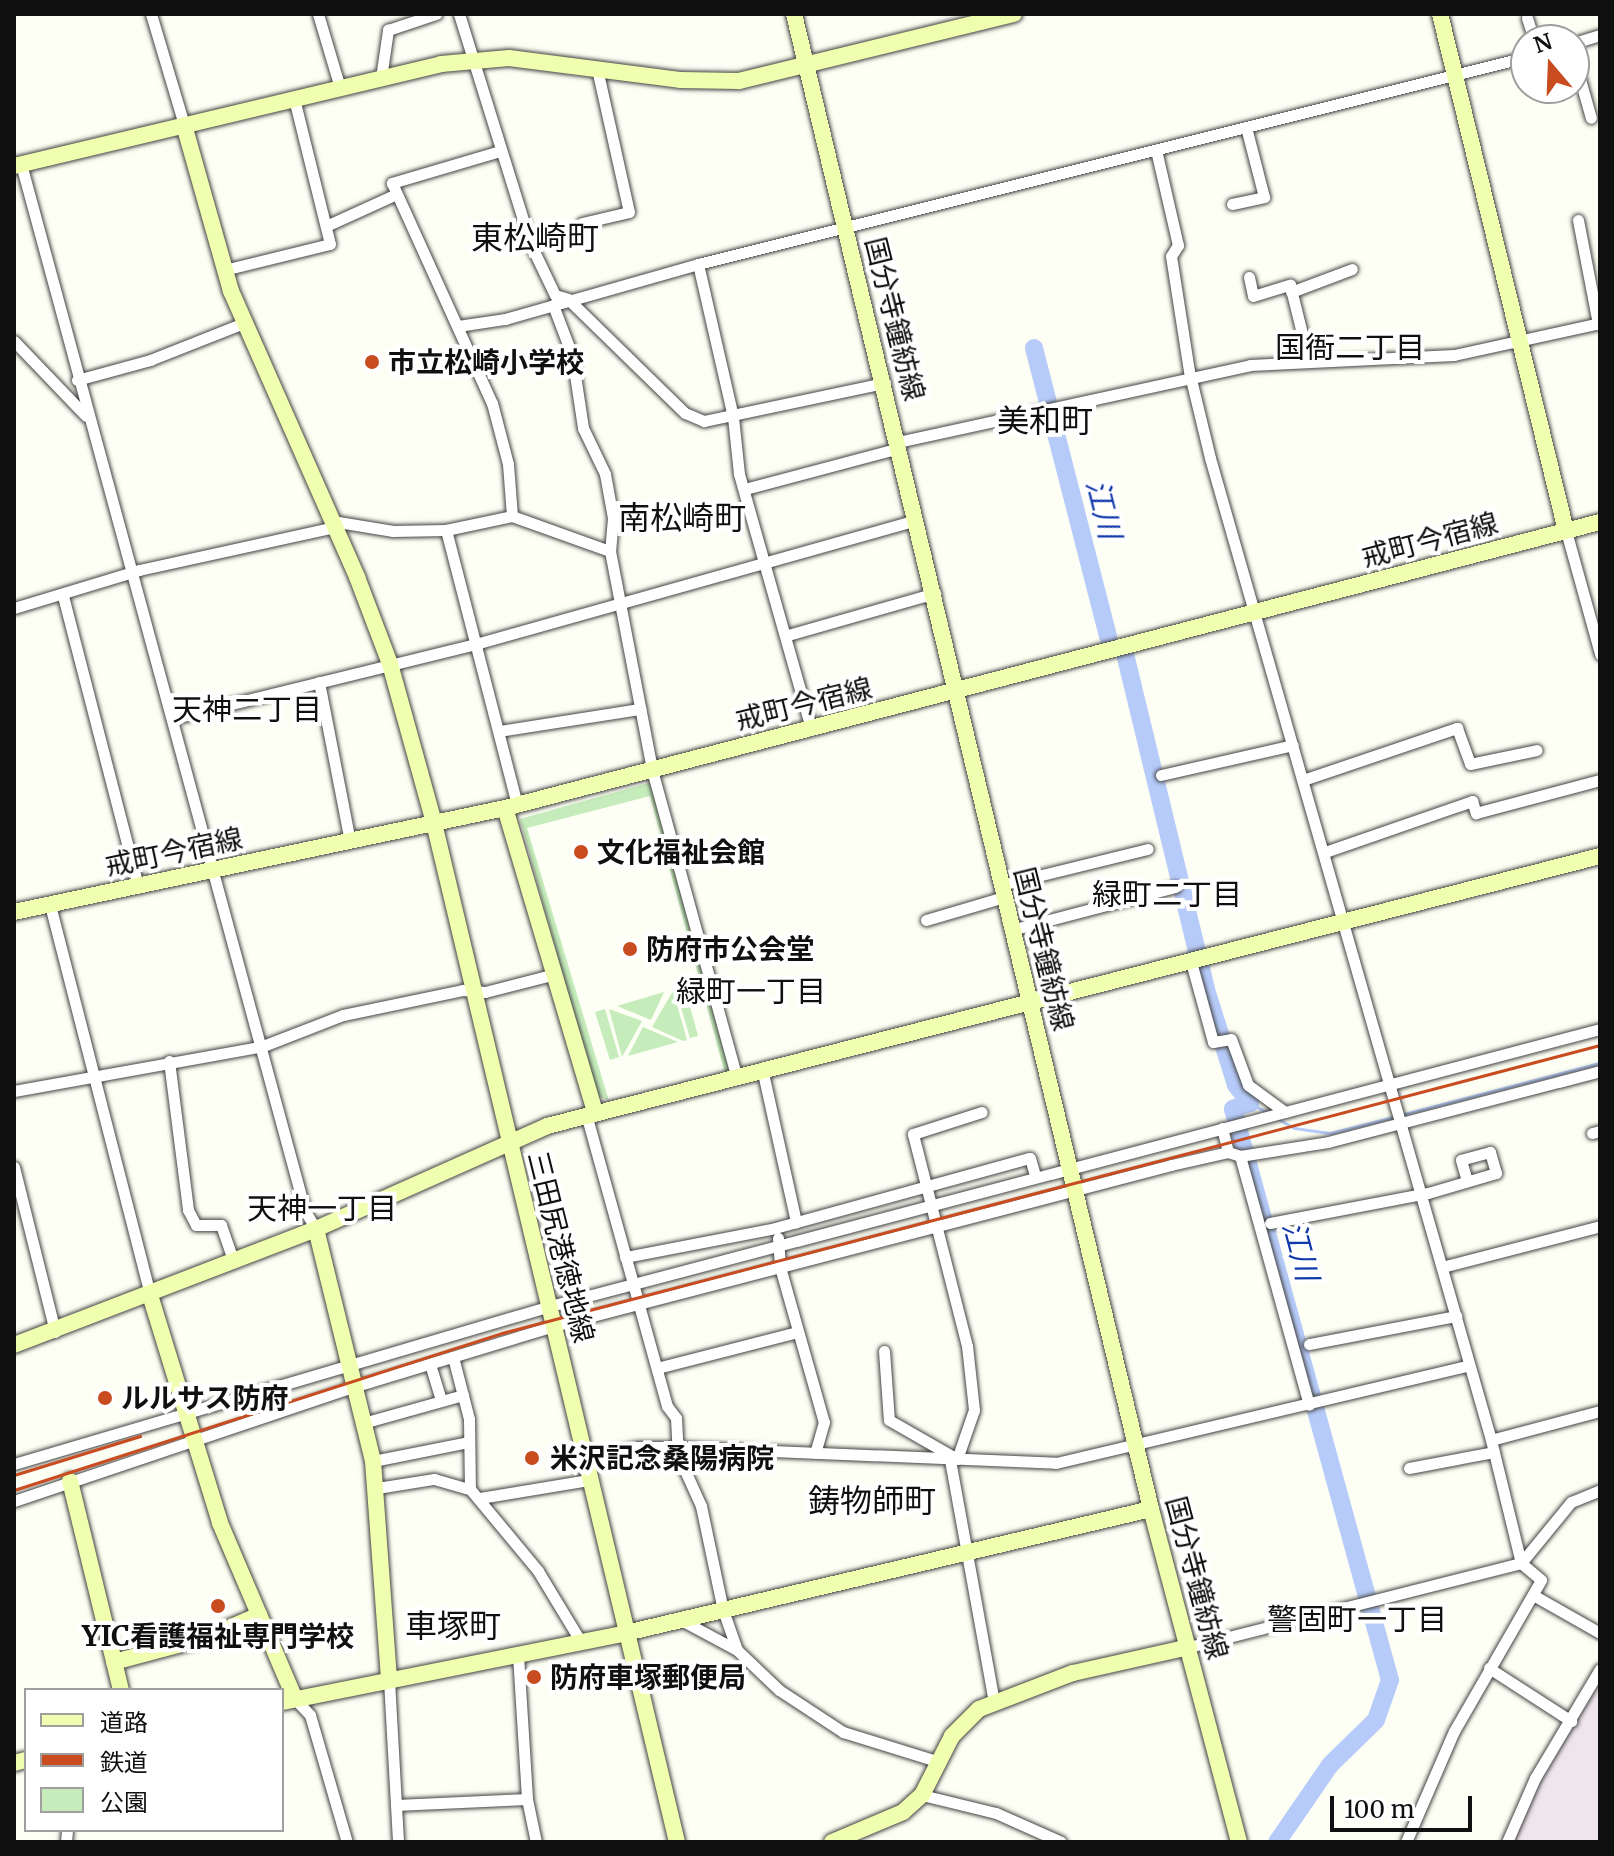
<!DOCTYPE html>
<meta charset="utf-8">
<style>
body{margin:0}
#map{position:relative;width:1614px;height:1856px;overflow:hidden;background:#fefff4;font-family:Merriweather,"Noto Sans JP",serif}
div>[style]{position:absolute}
[style*='--x']{left:calc(var(--x)*1px);top:calc(var(--y)*1px);width:calc(var(--w)*1px);rotate:calc(var(--a)*1deg)}
.industrial>*{inset:0;background:#efe5ed}
.green>*{inset:0;background:#c5ecba}
.stream>*{height:3px;margin:-1.5px;padding:0 1.5px;transform-origin:1.5px;border-radius:1.5px;background:#b6cbf9}
.river>*{height:18px;margin:-9px;padding:0 9px;transform-origin:9px;border-radius:9px;background:#b6cbf9}
.roads{filter:drop-shadow(0 0 2px #434343) drop-shadow(0 0 2px #434343)}
.street>*{height:11px;margin:-5.5px;padding:0 5.5px;transform-origin:5.5px;border-radius:5.5px;background:#fff}
.secondary>*{height:16px;margin:-8px;padding:0 8px;transform-origin:8px;border-radius:8px;background:#f0ffaf}
.rail>*{height:3px;margin:-1.5px;padding:0 1.5px;transform-origin:1.5px;border-radius:1.5px;background:#c94b20}
.dots>*{width:22px;height:22px;translate:-50% -50%;box-sizing:border-box;border:4px solid #fff;border-radius:50%}
span{translate:-50% -50%;white-space:nowrap;text-align:center;line-height:1.15;-webkit-text-stroke:8px #fff;paint-order:stroke}
.street-label{font-size:28px;color:#101010}
.poi-label{font-size:28px;color:#101010;font-weight:700}
.left{translate:0 -50%;text-align:left}
.neighbourhood-label{font-size:30px;color:#101010}
.water-label{font-size:30px;color:#1239aa;font-style:italic}
.quarter-label{font-size:32px;color:#101010}
.frame{position:absolute;inset:0;border:16px solid #101010;pointer-events:none}
.legend{position:absolute;left:24px;top:1688px;width:260px;height:144px;box-sizing:border-box;background:#fff;border:2px solid #9f9f9f;margin:0;padding:10px 14px;list-style:none;font-size:24px;color:#101010}
.legend li{display:flex;align-items:center;gap:16px;height:40px}
.legend b{width:40px;border:2px solid #9f9f9f}
.north{position:absolute;left:1510px;top:24px;width:80px;height:80px;box-sizing:border-box;background:#fff;border:2px solid #9f9f9f;border-radius:50%;rotate:341deg;font-size:22px;font-weight:700;line-height:32px;text-align:center;color:#101010}
.north::after{content:'';display:block;margin:auto;width:28px;height:36px;background:#c94b20;clip-path:polygon(50% 0,100% 100%,50% 72%,0 100%)}
.scale{position:absolute;left:1330px;top:1796px;width:142px;height:36px;box-sizing:border-box;border:4px solid #101010;border-top:0;padding-left:10px;font-size:24px;line-height:28px;white-space:nowrap;color:#101010;-webkit-text-stroke:6px #fff;paint-order:stroke}
</style>
<div id="map">
<div class="industrial">
<div style="clip-path:polygon(1600px 1669px,1600px 1842px,1507px 1842px)"></div>
</div>
<div class="green">
<div style="clip-path:polygon(652px 782px,730px 1067px,725px 1074px,650px 796px,527px 828px,609px 1101px,596px 1095px,520px 819px)"></div>
<div style="clip-path:polygon(685px 988px,698px 1036px,690px 1038px,676px 990px)"></div>
<div style="clip-path:polygon(673px 991px,687px 1040px,683px 1041px,652px 1027px)"></div>
<div style="clip-path:polygon(664px 992px,651px 1020px,617px 1006px)"></div>
<div style="clip-path:polygon(605px 1009px,619px 1057px,610px 1060px,595px 1012px)"></div>
<div style="clip-path:polygon(609px 1009px,642px 1021px,622px 1057px)"></div>
<div style="clip-path:polygon(643px 1027px,678px 1042px,628px 1056px)"></div>
</div>
<div class="stream">
<div style="--x:1250;--y:1103;--w:21;--a:29"></div>
<div style="--x:1400;--y:1115;--w:207;--a:-14.6"></div>
<div style="--x:1278;--y:1119;--w:18;--a:29"></div>
<div style="--x:1294;--y:1128;--w:36;--a:8"></div>
<div style="--x:1330;--y:1133;--w:65;--a:-14.3"></div>
</div>
<div class="river">
<div style="--x:1034;--y:348;--w:298;--a:75.6"></div>
<div style="--x:1126;--y:658;--w:348;--a:76.4"></div>
<div style="--x:1208;--y:996;--w:93;--a:72.5"></div>
<div style="--x:1236;--y:1085;--w:23;--a:52"></div>
<div style="--x:1250;--y:1103;--w:18;--a:161"></div>
<div style="--x:1233;--y:1109;--w:592;--a:74.63"></div>
<div style="--x:1390;--y:1680;--w:42;--a:109.3"></div>
<div style="--x:1376;--y:1720;--w:64;--a:135.6"></div>
<div style="--x:1330;--y:1765;--w:93;--a:124.5"></div>
</div>
<div class="roads">
<div class="street">
<div style="--x:151;--y:14;--w:116;--a:73.4"></div>
<div style="--x:318;--y:14;--w:77;--a:73.4"></div>
<div style="--x:459;--y:14;--w:242;--a:72.7"></div>
<div style="--x:531;--y:245;--w:55;--a:64.4"></div>
<div style="--x:555;--y:295;--w:14;--a:17"></div>
<div style="--x:568;--y:299;--w:163;--a:44.3"></div>
<div style="--x:685;--y:413;--w:21;--a:23"></div>
<div style="--x:704;--y:421;--w:185;--a:-11.9"></div>
<div style="--x:1527;--y:18;--w:23;--a:72"></div>
<div style="--x:1574;--y:43;--w:27;--a:-17"></div>
<div style="--x:1574;--y:58;--w:62;--a:74.2"></div>
<div style="--x:381;--y:78;--w:49;--a:-81.7"></div>
<div style="--x:388;--y:30;--w:51;--a:-18.4"></div>
<div style="--x:1156;--y:150;--w:98;--a:77"></div>
<div style="--x:1178;--y:245;--w:13;--a:122"></div>
<div style="--x:1171;--y:256;--w:116;--a:81.1"></div>
<div style="--x:1189;--y:371;--w:89;--a:76.4"></div>
<div style="--x:1210;--y:458;--w:1021;--a:74.03"></div>
<div style="--x:1491;--y:1440;--w:127;--a:76.3"></div>
<div style="--x:1521;--y:1563;--w:26;--a:40"></div>
<div style="--x:1541;--y:1580;--w:174;--a:119.9"></div>
<div style="--x:1454;--y:1731;--w:121;--a:113.4"></div>
<div style="--x:500;--y:151;--w:113;--a:163.5"></div>
<div style="--x:392;--y:183;--w:242;--a:65.6"></div>
<div style="--x:492;--y:403;--w:63;--a:75.3"></div>
<div style="--x:508;--y:464;--w:52;--a:85.6"></div>
<div style="--x:21;--y:164;--w:1085;--a:74.82"></div>
<div style="--x:305;--y:1211;--w:21;--a:59"></div>
<div style="--x:1232;--y:204;--w:33;--a:-12"></div>
<div style="--x:1264;--y:197;--w:72;--a:-104.4"></div>
<div style="--x:1578;--y:220;--w:106;--a:79.1"></div>
<div style="--x:582;--y:223;--w:48;--a:-13.2"></div>
<div style="--x:629;--y:212;--w:147;--a:-102.6"></div>
<div style="--x:326;--y:226;--w:75;--a:-24.5"></div>
<div style="--x:698;--y:264;--w:157;--a:77.1"></div>
<div style="--x:733;--y:417;--w:57;--a:84"></div>
<div style="--x:739;--y:474;--w:264;--a:74.2"></div>
<div style="--x:224;--y:270;--w:109;--a:-13.8"></div>
<div style="--x:330;--y:244;--w:149;--a:-103.9"></div>
<div style="--x:1249;--y:277;--w:19;--a:78"></div>
<div style="--x:1253;--y:296;--w:39;--a:-17"></div>
<div style="--x:1290;--y:285;--w:79;--a:76.1"></div>
<div style="--x:1291;--y:292;--w:65;--a:-20.7"></div>
<div style="--x:553;--y:305;--w:53;--a:69.2"></div>
<div style="--x:572;--y:355;--w:74;--a:81.4"></div>
<div style="--x:583;--y:428;--w:51;--a:64.4"></div>
<div style="--x:605;--y:474;--w:45;--a:79.7"></div>
<div style="--x:613;--y:518;--w:33;--a:95"></div>
<div style="--x:610;--y:551;--w:223;--a:79.1"></div>
<div style="--x:652;--y:770;--w:320;--a:74.6"></div>
<div style="--x:458;--y:326;--w:48;--a:-8.5"></div>
<div style="--x:505;--y:319;--w:201;--a:-15.9"></div>
<div style="--x:698;--y:264;--w:853;--a:-14.04"></div>
<div style="--x:14;--y:341;--w:104;--a:46.2"></div>
<div style="--x:77;--y:380;--w:76;--a:-15.3"></div>
<div style="--x:150;--y:360;--w:101;--a:-21.5"></div>
<div style="--x:898;--y:442;--w:360;--a:-12.3"></div>
<div style="--x:1250;--y:365;--w:204;--a:-2.8"></div>
<div style="--x:1454;--y:355;--w:149;--a:-12.4"></div>
<div style="--x:745;--y:489;--w:159;--a:-14.9"></div>
<div style="--x:332;--y:521;--w:62;--a:9.3"></div>
<div style="--x:393;--y:531;--w:53;--a:-1.1"></div>
<div style="--x:446;--y:530;--w:67;--a:-12"></div>
<div style="--x:512;--y:516;--w:104;--a:19.7"></div>
<div style="--x:446;--y:530;--w:284;--a:75.5"></div>
<div style="--x:1566;--y:531;--w:128;--a:74.5"></div>
<div style="--x:63;--y:596;--w:301;--a:75.5"></div>
<div style="--x:14;--y:608;--w:131;--a:-16.9"></div>
<div style="--x:139;--y:570;--w:200;--a:-12.4"></div>
<div style="--x:788;--y:635;--w:153;--a:-15.9"></div>
<div style="--x:319;--y:682;--w:162;--a:79"></div>
<div style="--x:174;--y:718;--w:314;--a:-13.8"></div>
<div style="--x:479;--y:643;--w:454;--a:-15.7"></div>
<div style="--x:499;--y:731;--w:143;--a:-8.9"></div>
<div style="--x:1161;--y:775;--w:135;--a:-12.8"></div>
<div style="--x:1303;--y:780;--w:163;--a:-18.7"></div>
<div style="--x:1457;--y:728;--w:38;--a:70"></div>
<div style="--x:1470;--y:764;--w:68;--a:-11.8"></div>
<div style="--x:1325;--y:852;--w:156;--a:-19.1"></div>
<div style="--x:1472;--y:801;--w:13;--a:72"></div>
<div style="--x:1476;--y:813;--w:128;--a:-14.9"></div>
<div style="--x:1001;--y:885;--w:151;--a:-13.8"></div>
<div style="--x:50;--y:905;--w:403;--a:75.6"></div>
<div style="--x:926;--y:920;--w:81;--a:-16.4"></div>
<div style="--x:1011;--y:930;--w:170;--a:-14.7"></div>
<div style="--x:1191;--y:962;--w:83;--a:74.6"></div>
<div style="--x:1213;--y:1042;--w:18;--a:-9"></div>
<div style="--x:1231;--y:1039;--w:49;--a:69.7"></div>
<div style="--x:1248;--y:1085;--w:46;--a:36.1"></div>
<div style="--x:169;--y:1061;--w:150;--a:82.7"></div>
<div style="--x:188;--y:1210;--w:17;--a:62"></div>
<div style="--x:196;--y:1225;--w:25;--a:0"></div>
<div style="--x:221;--y:1225;--w:39;--a:71"></div>
<div style="--x:763;--y:1073;--w:153;--a:77.5"></div>
<div style="--x:14;--y:1091;--w:253;--a:-10.2"></div>
<div style="--x:263;--y:1046;--w:86;--a:-21.2"></div>
<div style="--x:343;--y:1015;--w:123;--a:-11.8"></div>
<div style="--x:463;--y:990;--w:22;--a:5"></div>
<div style="--x:485;--y:992;--w:72;--a:-14.4"></div>
<div style="--x:586;--y:1114;--w:303;--a:74.5"></div>
<div style="--x:667;--y:1406;--w:15;--a:53"></div>
<div style="--x:676;--y:1418;--w:37;--a:87"></div>
<div style="--x:678;--y:1455;--w:56;--a:65.7"></div>
<div style="--x:701;--y:1506;--w:106;--a:78.1"></div>
<div style="--x:723;--y:1610;--w:42;--a:70.7"></div>
<div style="--x:1222;--y:1128;--w:25;--a:76"></div>
<div style="--x:1592;--y:1133;--w:8;--a:-14"></div>
<div style="--x:1240;--y:1156;--w:258;--a:74.5"></div>
<div style="--x:14;--y:1167;--w:170;--a:76"></div>
<div style="--x:1270;--y:1223;--w:161;--a:-10.8"></div>
<div style="--x:1428;--y:1193;--w:71;--a:-16.4"></div>
<div style="--x:1496;--y:1173;--w:22;--a:-106"></div>
<div style="--x:1490;--y:1152;--w:30;--a:165"></div>
<div style="--x:1461;--y:1160;--w:22;--a:74"></div>
<div style="--x:778;--y:1238;--w:29;--a:86"></div>
<div style="--x:780;--y:1267;--w:161;--a:74.2"></div>
<div style="--x:824;--y:1422;--w:32;--a:106"></div>
<div style="--x:625;--y:1257;--w:153;--a:-10.9"></div>
<div style="--x:775;--y:1228;--w:264;--a:-15.4"></div>
<div style="--x:1030;--y:1158;--w:19;--a:74"></div>
<div style="--x:1442;--y:1267;--w:163;--a:-14.5"></div>
<div style="--x:1309;--y:1344;--w:150;--a:-10.8"></div>
<div style="--x:884;--y:1351;--w:69;--a:85.9"></div>
<div style="--x:889;--y:1420;--w:78;--a:29.8"></div>
<div style="--x:453;--y:1357;--w:64;--a:75.5"></div>
<div style="--x:469;--y:1419;--w:70;--a:89.2"></div>
<div style="--x:430;--y:1364;--w:38;--a:73"></div>
<div style="--x:657;--y:1368;--w:145;--a:-14.4"></div>
<div style="--x:363;--y:1423;--w:104;--a:-15.6"></div>
<div style="--x:1491;--y:1440;--w:113;--a:-14.9"></div>
<div style="--x:584;--y:1458;--w:54;--a:-11.7"></div>
<div style="--x:637;--y:1447;--w:41;--a:0"></div>
<div style="--x:678;--y:1447;--w:378;--a:2.4"></div>
<div style="--x:1056;--y:1463;--w:424;--a:-13.3"></div>
<div style="--x:957;--y:1459;--w:52;--a:-70.9"></div>
<div style="--x:974;--y:1410;--w:64;--a:-96.2"></div>
<div style="--x:967;--y:1346;--w:219;--a:-104.3"></div>
<div style="--x:913;--y:1134;--w:72;--a:-17.7"></div>
<div style="--x:950;--y:1460;--w:246;--a:79.7"></div>
<div style="--x:373;--y:1461;--w:98;--a:-11.2"></div>
<div style="--x:14;--y:1464;--w:559;--a:-16.42"></div>
<div style="--x:550;--y:1306;--w:1086;--a:-14.78"></div>
<div style="--x:1409;--y:1468;--w:86;--a:-10.7"></div>
<div style="--x:377;--y:1488;--w:58;--a:-9"></div>
<div style="--x:434;--y:1479;--w:37;--a:16"></div>
<div style="--x:470;--y:1489;--w:107;--a:50.3"></div>
<div style="--x:538;--y:1571;--w:83;--a:58.8"></div>
<div style="--x:480;--y:1498;--w:110;--a:-9.4"></div>
<div style="--x:14;--y:1501;--w:358;--a:-18.6"></div>
<div style="--x:353;--y:1387;--w:210;--a:-16.9"></div>
<div style="--x:554;--y:1326;--w:638;--a:-14.62"></div>
<div style="--x:1171;--y:1165;--w:58;--a:-12.8"></div>
<div style="--x:1228;--y:1152;--w:13;--a:18"></div>
<div style="--x:1240;--y:1156;--w:89;--a:-9"></div>
<div style="--x:1328;--y:1142;--w:281;--a:-14.6"></div>
<div style="--x:1533;--y:1595;--w:77;--a:29.6"></div>
<div style="--x:681;--y:1620;--w:64;--a:28.2"></div>
<div style="--x:737;--y:1650;--w:58;--a:43.6"></div>
<div style="--x:779;--y:1690;--w:77;--a:33.3"></div>
<div style="--x:843;--y:1732;--w:97;--a:17.3"></div>
<div style="--x:1189;--y:1647;--w:342;--a:-14.2"></div>
<div style="--x:1521;--y:1563;--w:79;--a:-50.7"></div>
<div style="--x:1571;--y:1502;--w:31;--a:-22"></div>
<div style="--x:518;--y:1655;--w:144;--a:86.4"></div>
<div style="--x:527;--y:1799;--w:44;--a:78.2"></div>
<div style="--x:1489;--y:1668;--w:98;--a:32.9"></div>
<div style="--x:389;--y:1680;--w:162;--a:86.8"></div>
<div style="--x:295;--y:1699;--w:22;--a:47"></div>
<div style="--x:310;--y:1715;--w:132;--a:73.8"></div>
<div style="--x:922;--y:1795;--w:76;--a:13.7"></div>
<div style="--x:996;--y:1813;--w:71;--a:24"></div>
<div style="--x:396;--y:1805;--w:131;--a:-2.6"></div>
<div style="--x:66;--y:1842;--w:12;--a:-85"></div>
<div style="--x:1507;--y:1842;--w:70;--a:-66.4"></div>
<div style="--x:1535;--y:1778;--w:127;--a:-59.2"></div>
</div>
<div class="secondary">
<div style="--x:794;--y:14;--w:1537;--a:76.57"></div>
<div style="--x:1151;--y:1509;--w:344;--a:75.2"></div>
<div style="--x:1440;--y:14;--w:532;--a:76.3"></div>
<div style="--x:184;--y:125;--w:173;--a:74.2"></div>
<div style="--x:231;--y:291;--w:313;--a:66.2"></div>
<div style="--x:357;--y:577;--w:93;--a:69.2"></div>
<div style="--x:390;--y:664;--w:165;--a:74.5"></div>
<div style="--x:434;--y:823;--w:1048;--a:76.59"></div>
<div style="--x:14;--y:166;--w:439;--a:-13.4"></div>
<div style="--x:441;--y:64;--w:68;--a:-5"></div>
<div style="--x:509;--y:58;--w:172;--a:7.3"></div>
<div style="--x:680;--y:80;--w:59;--a:1"></div>
<div style="--x:739;--y:81;--w:283;--a:-13.7"></div>
<div style="--x:505;--y:808;--w:317;--a:73.5"></div>
<div style="--x:14;--y:912;--w:502;--a:-11.96"></div>
<div style="--x:505;--y:808;--w:1132;--a:-14.64"></div>
<div style="--x:316;--y:1229;--w:239;--a:76.2"></div>
<div style="--x:373;--y:1461;--w:220;--a:85.8"></div>
<div style="--x:150;--y:1295;--w:239;--a:72.9"></div>
<div style="--x:220;--y:1523;--w:191;--a:66.9"></div>
<div style="--x:14;--y:1345;--w:324;--a:-21"></div>
<div style="--x:316;--y:1229;--w:253;--a:-24"></div>
<div style="--x:547;--y:1126;--w:1087;--a:-14.38"></div>
<div style="--x:70;--y:1481;--w:215;--a:76.3"></div>
<div style="--x:114;--y:1662;--w:97;--a:-14.9"></div>
<div style="--x:208;--y:1637;--w:56;--a:-23.3"></div>
<div style="--x:282;--y:1702;--w:351;--a:-11.3"></div>
<div style="--x:626;--y:1633;--w:539;--a:-13.29"></div>
<div style="--x:14;--y:1763;--w:12;--a:-14"></div>
<div style="--x:832;--y:1842;--w:77;--a:-22.9"></div>
<div style="--x:903;--y:1812;--w:25;--a:-42"></div>
<div style="--x:922;--y:1795;--w:66;--a:-63"></div>
<div style="--x:952;--y:1736;--w:38;--a:-45"></div>
<div style="--x:979;--y:1709;--w:101;--a:-21"></div>
<div style="--x:1073;--y:1673;--w:119;--a:-12.6"></div>
</div>
</div>
<div class="rail">
<div style="--x:14;--y:1475;--w:132;--a:-17.2"></div>
<div style="--x:14;--y:1490;--w:513;--a:-17.83"></div>
<div style="--x:502;--y:1333;--w:1135;--a:-14.7"></div>
</div>
<div class="dots">
<div style="left:372px;top:362px;background:#c94b20"></div>
<div style="left:581px;top:852px;background:#c94b20"></div>
<div style="left:630px;top:949px;background:#c94b20"></div>
<div style="left:105px;top:1398px;background:#c94b20"></div>
<div style="left:532px;top:1458px;background:#c94b20"></div>
<div style="left:218px;top:1606px;background:#c94b20"></div>
<div style="left:534px;top:1677px;background:#c94b20"></div>
</div>
<div class="street-label">
<span style="left:895px;top:319px;rotate:76deg">国分寺鐘紡線</span>
<span style="left:1430px;top:540px;rotate:-15deg">戒町今宿線</span>
<span style="left:804px;top:704px;rotate:-14deg">戒町今宿線</span>
<span style="left:174px;top:852px;rotate:-12deg">戒町今宿線</span>
<span style="left:1044px;top:949px;rotate:76deg">国分寺鐘紡線</span>
<span style="left:561px;top:1247px;rotate:76deg">三田尻港徳地線</span>
<span style="left:1197px;top:1578px;rotate:75deg">国分寺鐘紡線</span>
</div>
<div class="poi-label">
<span class="left" style="left:388px;top:362px">市立松崎小学校</span>
<span class="left" style="left:597px;top:852px">文化福祉会館</span>
<span class="left" style="left:646px;top:949px">防府市公会堂</span>
<span class="left" style="left:121px;top:1398px">ルルサス防府</span>
<span class="left" style="left:550px;top:1458px">米沢記念桑陽病院</span>
<span style="left:218px;top:1636px">YIC看護福祉専門学校</span>
<span class="left" style="left:550px;top:1677px">防府車塚郵便局</span>
</div>
<div class="neighbourhood-label">
<span style="left:1350px;top:347px">国衙二丁目</span>
<span style="left:247px;top:709px">天神二丁目</span>
<span style="left:1167px;top:894px">緑町二丁目</span>
<span style="left:751px;top:991px">緑町一丁目</span>
<span style="left:322px;top:1208px">天神一丁目</span>
<span style="left:1357px;top:1619px">警固町一丁目</span>
</div>
<div class="water-label">
<span style="left:1104px;top:509px;rotate:76deg">江川</span>
<span style="left:1301px;top:1251px;rotate:75deg">江川</span>
</div>
<div class="quarter-label">
<span style="left:535px;top:238px">東松崎町</span>
<span style="left:1045px;top:421px">美和町</span>
<span style="left:682px;top:518px">南松崎町</span>
<span style="left:872px;top:1501px">鋳物師町</span>
<span style="left:453px;top:1626px">車塚町</span>
</div>
<div class="frame"></div>
<ul class="legend">
<li><b style="height:10px;background:#f0ffaf"></b>道路</li>
<li><b style="height:10px;background:#c94b20"></b>鉄道</li>
<li><b style="height:22px;background:#c5ecba"></b>公園</li>
</ul>
<div class="north">N</div>
<div class="scale">100 m</div>
</div>
